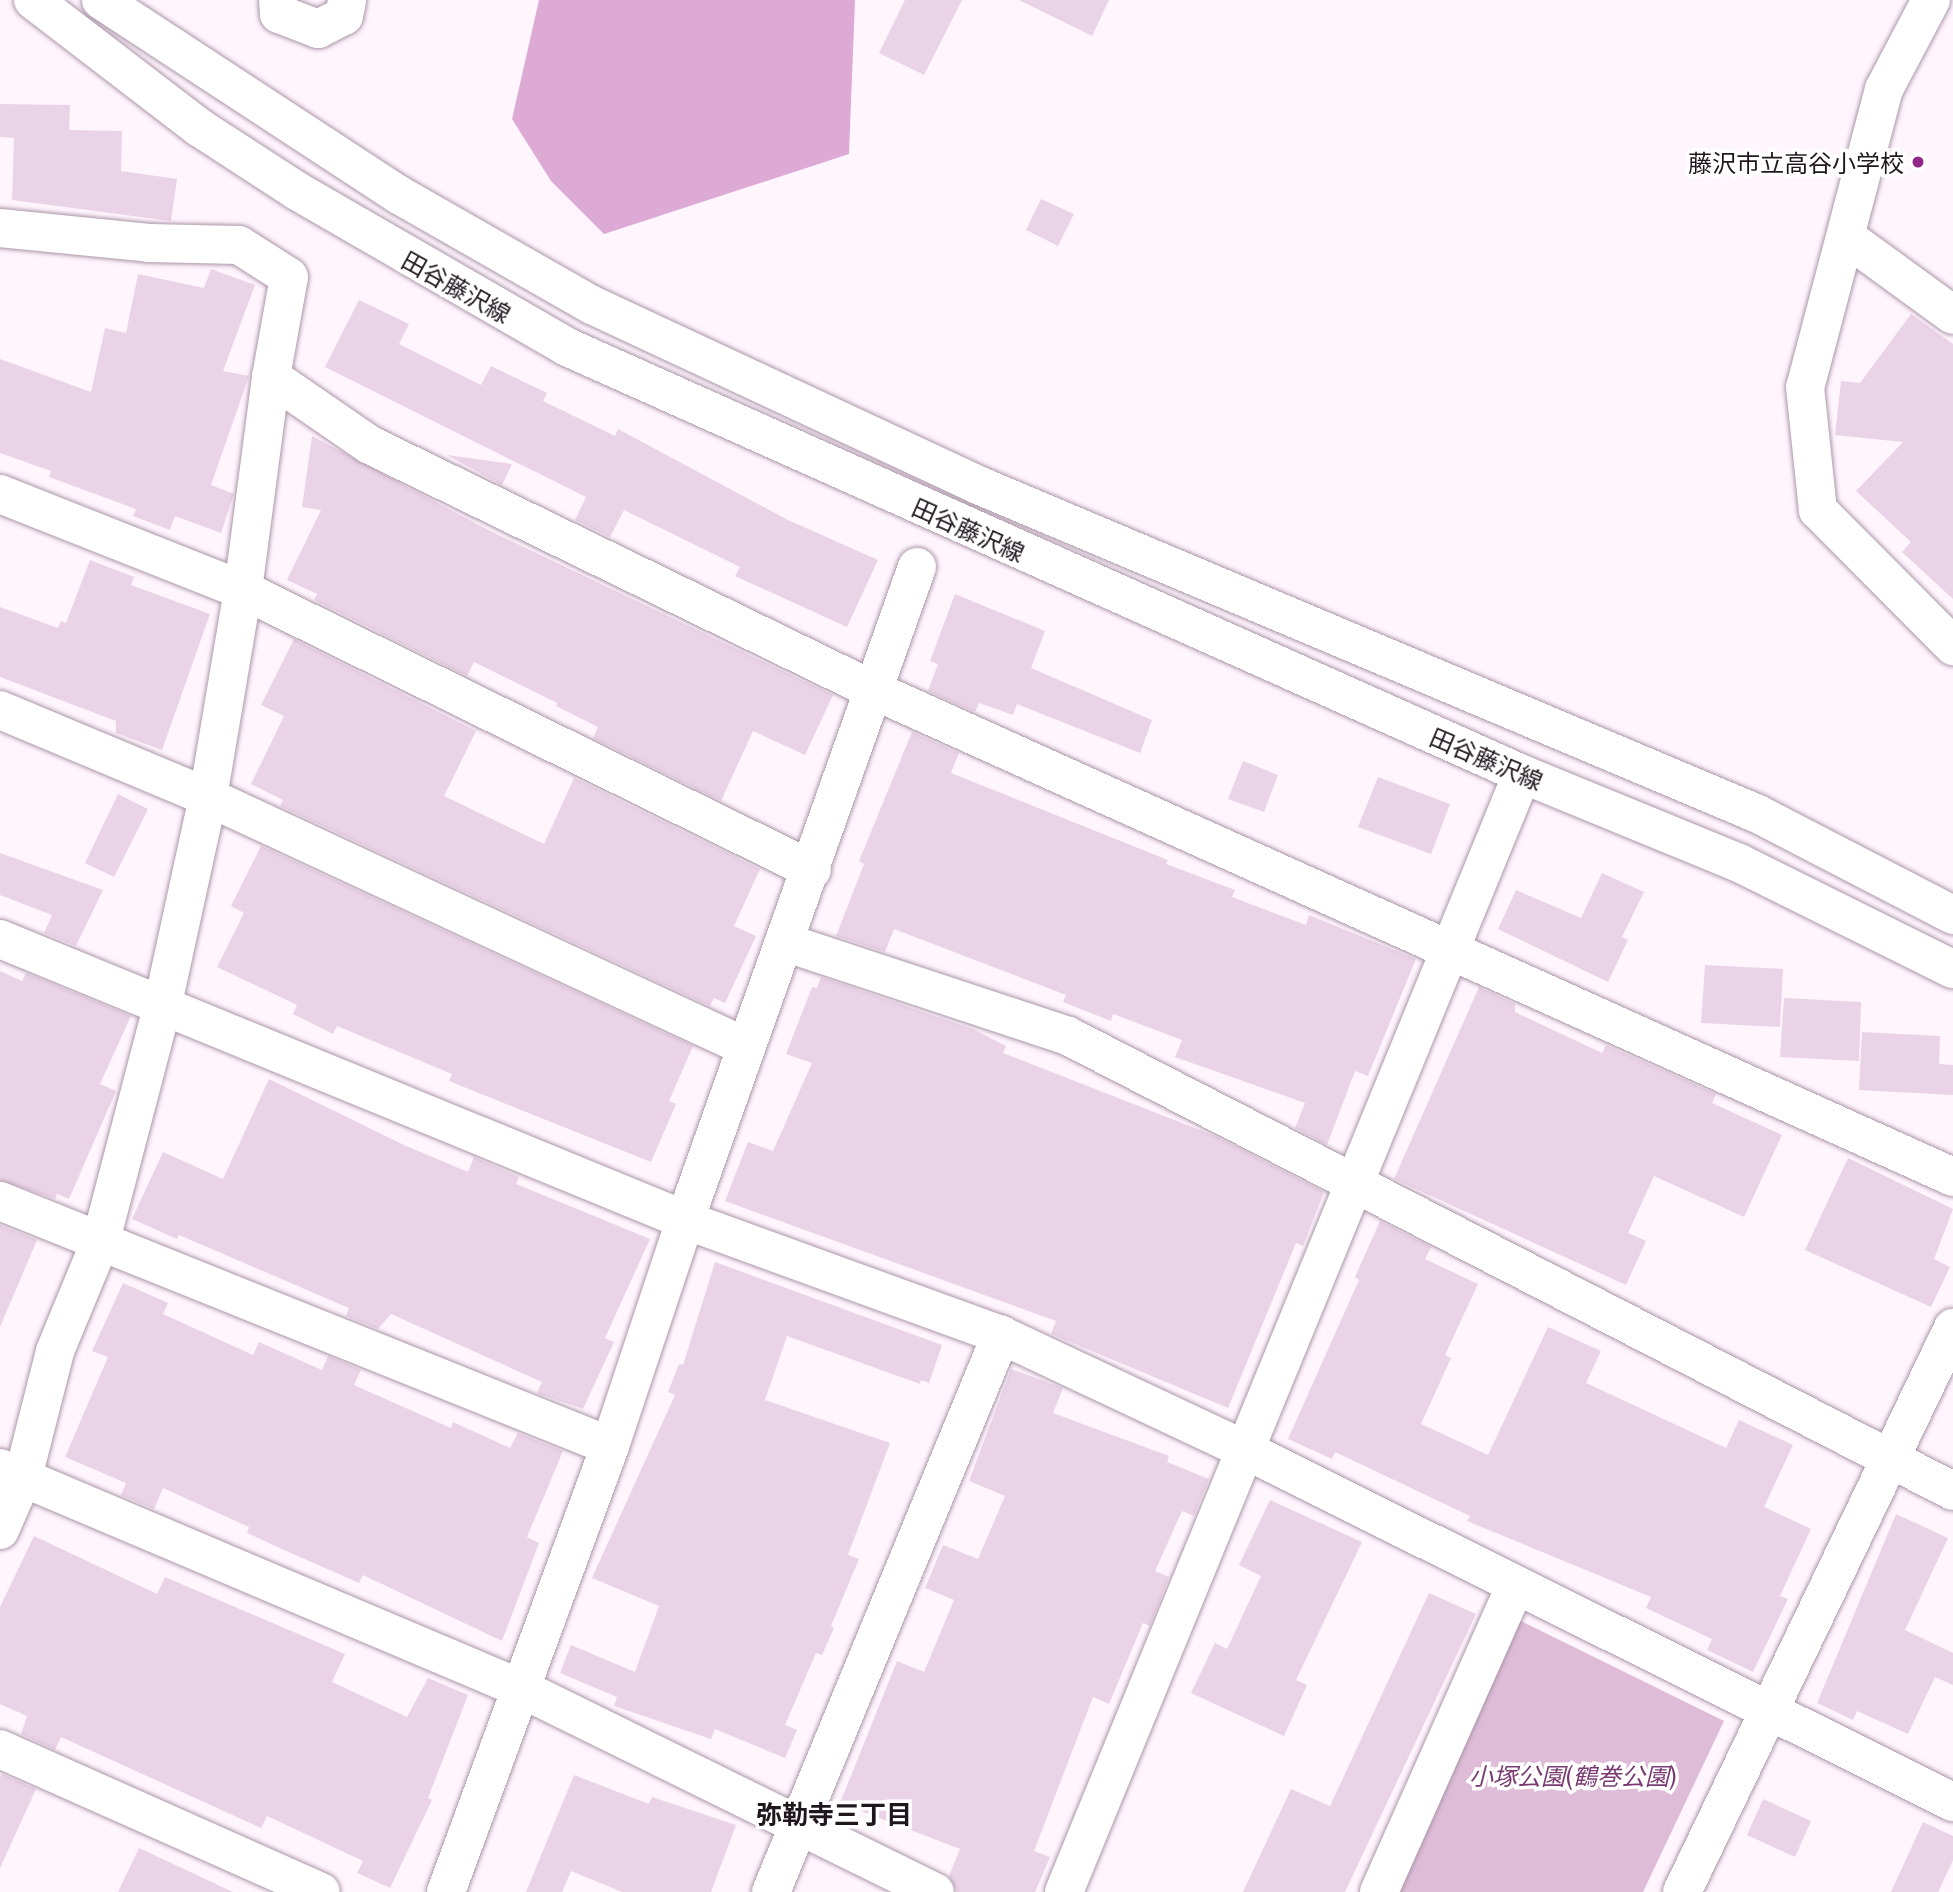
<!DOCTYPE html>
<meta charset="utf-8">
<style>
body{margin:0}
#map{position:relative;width:1953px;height:1892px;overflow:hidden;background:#fff5fd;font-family:Literata,"Noto Sans JP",serif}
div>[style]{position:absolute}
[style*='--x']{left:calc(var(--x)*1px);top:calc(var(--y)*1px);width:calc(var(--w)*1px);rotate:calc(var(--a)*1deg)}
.green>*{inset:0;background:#debcd8}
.forest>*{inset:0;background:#ddaad6}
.building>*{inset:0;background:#ebd3e7}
.roads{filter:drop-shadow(0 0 2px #ac96a9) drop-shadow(0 0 2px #ac96a9)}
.street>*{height:38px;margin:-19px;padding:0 19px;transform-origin:19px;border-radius:19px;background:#fff}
.secondary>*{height:38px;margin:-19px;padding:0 19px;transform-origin:19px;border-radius:19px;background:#fff}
.dots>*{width:19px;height:19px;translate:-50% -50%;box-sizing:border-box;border:4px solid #fff;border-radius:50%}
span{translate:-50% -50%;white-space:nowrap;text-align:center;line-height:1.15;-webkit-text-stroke:7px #fff;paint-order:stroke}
.poi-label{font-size:24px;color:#20171e}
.right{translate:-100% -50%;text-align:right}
.street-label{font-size:24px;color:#20171e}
.park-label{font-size:24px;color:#793b72;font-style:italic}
.neighbourhood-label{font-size:26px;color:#20171e;font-weight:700}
</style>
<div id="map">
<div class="green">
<div style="clip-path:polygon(1517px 1619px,1724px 1721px,1643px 1892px,1399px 1892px)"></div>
</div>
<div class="forest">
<div style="clip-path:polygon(539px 0,855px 0,849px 154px,604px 234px,551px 181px,512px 119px)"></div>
</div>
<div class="building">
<div style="clip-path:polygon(905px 0,962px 0,924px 75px,879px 53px)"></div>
<div style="clip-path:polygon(1019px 0,1109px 0,1092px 36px)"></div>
<div style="clip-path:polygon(0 104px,70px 105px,69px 130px,122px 131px,121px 171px,177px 179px,171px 221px,12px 200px,14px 138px,0 137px)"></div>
<div style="clip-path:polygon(1041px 199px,1074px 214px,1058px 246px,1026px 230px)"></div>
<div style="clip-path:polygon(211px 269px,255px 285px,223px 371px,249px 376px,211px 485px,234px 494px,221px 533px,175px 516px,170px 530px,133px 516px,136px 509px,49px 477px,51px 471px,0 453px,0 359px,91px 392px,105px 328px,126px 333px,138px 274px,204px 288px)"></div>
<div style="clip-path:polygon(359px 300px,409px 324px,399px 344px,481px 385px,491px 366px,547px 393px,543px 401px,615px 436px,618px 429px,788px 520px,878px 560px,847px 627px,735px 576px,740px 567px,624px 510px,610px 537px,575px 520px,586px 497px,325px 367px)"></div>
<div style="clip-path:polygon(1911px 314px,1953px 344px,1953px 599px,1902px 552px,1911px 542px,1856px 491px,1903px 442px,1835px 435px,1841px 381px,1860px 383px)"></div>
<div style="clip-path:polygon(312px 436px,490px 531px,833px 695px,805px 755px,753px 731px,721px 801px,593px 738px,598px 727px,556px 706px,557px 703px,474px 662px,467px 676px,314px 600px,317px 594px,287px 580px,321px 510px,302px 507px)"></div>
<div style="clip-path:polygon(447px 455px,512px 464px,502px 485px)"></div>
<div style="clip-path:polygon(90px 560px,134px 577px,131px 585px,210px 614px,162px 750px,116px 733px,116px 721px,0 677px,0 607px,58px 628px,61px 621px,66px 623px)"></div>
<div style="clip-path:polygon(955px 594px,1045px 631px,1031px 668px,1152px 720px,1140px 753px,1017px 704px,1013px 715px,979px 703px,975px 712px,928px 691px,938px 664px,930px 661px)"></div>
<div style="clip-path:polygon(294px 639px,476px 731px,444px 796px,544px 844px,574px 778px,760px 869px,734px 926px,756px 936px,725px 1003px,714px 998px,710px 1006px,280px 806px,283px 800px,251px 784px,284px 716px,261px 705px)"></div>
<div style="clip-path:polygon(912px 732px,959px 753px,951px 773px,1168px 860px,1166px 864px,1235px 890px,1232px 897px,1306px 925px,1309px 915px,1416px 959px,1368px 1076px,1355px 1071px,1327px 1145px,1295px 1128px,1305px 1103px,1175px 1057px,1182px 1040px,1113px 1014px,1111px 1021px,1063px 1002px,1066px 995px,894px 929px,885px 952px,836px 936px,864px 864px,859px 861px)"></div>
<div style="clip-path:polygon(1243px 761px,1278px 775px,1264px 812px,1228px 799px)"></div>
<div style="clip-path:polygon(1378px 777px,1450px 804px,1431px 854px,1358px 827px)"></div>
<div style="clip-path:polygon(118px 794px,148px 809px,114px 877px,85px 863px)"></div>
<div style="clip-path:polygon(261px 846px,693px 1046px,669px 1101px,676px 1104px,651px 1162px,449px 1081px,452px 1074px,337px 1026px,333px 1034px,293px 1014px,297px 1005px,217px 967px,244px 913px,231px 906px)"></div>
<div style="clip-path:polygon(0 853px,103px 890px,76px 946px,44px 933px,52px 915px,0 895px)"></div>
<div style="clip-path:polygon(1602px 873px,1644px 892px,1622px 937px,1628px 940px,1608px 982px,1498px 929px,1516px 890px,1581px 918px)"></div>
<div style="clip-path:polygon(1705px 965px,1783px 969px,1780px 1027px,1701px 1023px)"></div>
<div style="clip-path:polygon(0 971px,22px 981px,26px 973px,131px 1016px,100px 1084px,116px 1091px,69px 1199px,57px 1194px,55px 1199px,0 1180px)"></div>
<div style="clip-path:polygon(821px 977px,973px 1029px,1006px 1046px,1003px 1053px,1215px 1136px,1324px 1192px,1303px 1246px,1296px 1243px,1228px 1408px,1051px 1334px,1056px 1321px,725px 1201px,748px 1142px,773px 1151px,812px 1063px,786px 1054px,812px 987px,817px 988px)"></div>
<div style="clip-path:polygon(1479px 987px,1515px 1004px,1515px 1012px,1602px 1053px,1606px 1045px,1716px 1094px,1712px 1103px,1782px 1135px,1744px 1217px,1654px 1176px,1628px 1233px,1646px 1241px,1626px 1285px,1394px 1179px)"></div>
<div style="clip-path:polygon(1784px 998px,1861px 1002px,1859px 1061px,1780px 1057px)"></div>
<div style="clip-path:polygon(1862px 1032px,1940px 1036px,1939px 1064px,1953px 1065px,1953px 1095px,1859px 1090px)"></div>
<div style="clip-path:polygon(269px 1079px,404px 1145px,468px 1172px,474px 1157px,519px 1177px,516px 1184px,650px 1239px,605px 1338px,614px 1342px,583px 1409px,537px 1393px,542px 1382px,391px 1314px,378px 1329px,346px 1316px,349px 1308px,179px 1235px,177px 1239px,132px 1219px,163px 1152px,223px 1179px)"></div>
<div style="clip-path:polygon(1848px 1158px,1953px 1209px,1934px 1259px,1950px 1267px,1931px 1307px,1805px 1250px)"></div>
<div style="clip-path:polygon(1380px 1221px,1431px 1247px,1425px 1259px,1478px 1284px,1445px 1355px,1451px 1358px,1421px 1424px,1488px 1455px,1548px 1327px,1601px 1351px,1586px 1383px,1726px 1448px,1739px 1420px,1793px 1445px,1764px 1507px,1811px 1529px,1780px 1596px,1788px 1599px,1753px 1672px,1707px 1650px,1712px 1639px,1646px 1608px,1651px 1597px,1467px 1521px,1470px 1516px,1335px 1452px,1332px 1459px,1288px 1439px,1359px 1280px,1355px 1277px)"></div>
<div style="clip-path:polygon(0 1225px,37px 1240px,0 1327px)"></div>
<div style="clip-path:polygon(715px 1262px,942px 1345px,929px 1383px,921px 1380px,920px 1384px,787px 1336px,765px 1400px,890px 1443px,848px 1555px,859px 1559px,831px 1626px,834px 1628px,822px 1655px,816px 1653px,785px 1725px,797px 1730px,785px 1758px,715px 1729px,711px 1739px,614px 1706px,617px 1697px,560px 1673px,571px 1645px,635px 1672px,659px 1606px,592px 1578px,675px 1395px,668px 1392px,679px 1364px,683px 1365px)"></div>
<div style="clip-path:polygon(123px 1283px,168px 1303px,163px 1314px,253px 1355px,259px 1342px,322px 1370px,328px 1356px,361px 1370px,354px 1385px,451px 1428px,453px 1422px,510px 1448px,518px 1433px,563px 1451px,527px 1537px,539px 1543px,502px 1641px,363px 1575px,359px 1583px,291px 1553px,247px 1533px,249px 1527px,163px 1488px,154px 1509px,121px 1495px,126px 1483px,65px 1457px,108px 1357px,92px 1351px)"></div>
<div style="clip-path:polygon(1011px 1369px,1063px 1388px,1053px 1413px,1169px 1456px,1167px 1462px,1209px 1479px,1194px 1516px,1182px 1511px,1155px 1571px,1169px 1577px,1150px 1626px,1143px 1623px,1109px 1704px,1093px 1697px,1034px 1851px,1050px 1857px,1035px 1892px,957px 1892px,949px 1876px,960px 1849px,840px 1803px,897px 1661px,924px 1672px,954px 1600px,925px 1588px,943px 1545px,978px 1559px,1005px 1496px,969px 1481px)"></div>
<div style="clip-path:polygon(1270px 1500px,1362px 1542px,1296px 1680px,1307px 1685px,1284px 1736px,1191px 1693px,1215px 1643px,1227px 1649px,1261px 1576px,1239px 1565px)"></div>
<div style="clip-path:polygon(1896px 1514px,1948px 1538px,1905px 1630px,1953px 1653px,1953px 1685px,1935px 1677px,1908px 1734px,1857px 1711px,1853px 1720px,1817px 1703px)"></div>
<div style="clip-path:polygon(34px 1536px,157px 1594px,165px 1577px,345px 1654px,332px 1682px,407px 1717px,428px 1678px,468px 1695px,428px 1798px,432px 1800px,390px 1888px,357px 1873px,363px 1861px,267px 1816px,261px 1828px,61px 1737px,55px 1750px,21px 1734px,27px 1716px,0 1704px,0 1607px)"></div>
<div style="clip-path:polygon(1429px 1593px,1476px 1614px,1345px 1892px,1243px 1892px,1291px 1789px,1330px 1806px)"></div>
<div style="clip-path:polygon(2px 1774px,36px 1789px,0 1868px,0 1777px)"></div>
<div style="clip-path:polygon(574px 1775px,649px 1804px,652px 1797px,736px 1825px,711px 1892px,622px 1892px,571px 1871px,562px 1892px,526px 1892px)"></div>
<div style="clip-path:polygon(1763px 1799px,1811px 1821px,1795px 1857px,1747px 1835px)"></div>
<div style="clip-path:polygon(1923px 1822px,1953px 1836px,1953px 1860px,1938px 1892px,1891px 1892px)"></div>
<div style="clip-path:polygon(139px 1848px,233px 1892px,118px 1892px)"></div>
</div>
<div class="roads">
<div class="street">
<div style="--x:278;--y:0;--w:14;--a:86"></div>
<div style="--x:279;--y:14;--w:42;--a:21"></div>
<div style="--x:318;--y:29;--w:29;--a:-27"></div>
<div style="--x:344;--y:16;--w:16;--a:-79"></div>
<div style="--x:1931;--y:0;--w:101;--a:117.8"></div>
<div style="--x:1884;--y:89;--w:308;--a:104.8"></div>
<div style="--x:1805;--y:387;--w:124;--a:84"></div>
<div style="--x:1818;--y:510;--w:192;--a:45.2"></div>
<div style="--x:0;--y:228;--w:150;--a:5.7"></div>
<div style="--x:149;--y:243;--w:90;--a:1.3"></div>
<div style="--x:239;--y:245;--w:59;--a:32.6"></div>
<div style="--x:289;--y:277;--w:102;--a:100.2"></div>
<div style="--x:271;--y:377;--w:120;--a:34.5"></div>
<div style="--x:370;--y:445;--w:559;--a:25.97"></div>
<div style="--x:873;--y:690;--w:1185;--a:24.27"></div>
<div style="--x:1846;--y:237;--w:132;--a:36.1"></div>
<div style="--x:0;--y:494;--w:261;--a:21.6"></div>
<div style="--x:243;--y:590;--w:634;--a:26.2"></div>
<div style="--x:0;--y:710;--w:225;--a:22.7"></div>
<div style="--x:208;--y:797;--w:593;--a:24.92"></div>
<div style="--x:0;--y:939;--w:740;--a:22.3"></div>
<div style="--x:685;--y:1220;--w:336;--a:20"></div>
<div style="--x:1001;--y:1335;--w:270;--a:25.2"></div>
<div style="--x:1245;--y:1450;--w:791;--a:26.44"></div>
<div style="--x:784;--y:942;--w:299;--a:18.3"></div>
<div style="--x:1068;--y:1036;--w:995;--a:27.21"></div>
<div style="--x:0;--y:1201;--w:657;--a:21.88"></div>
<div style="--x:0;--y:1468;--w:567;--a:22.95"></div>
<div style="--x:522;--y:1689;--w:460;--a:26.2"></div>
<div style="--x:0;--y:1749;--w:351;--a:24"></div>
<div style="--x:446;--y:1892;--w:475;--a:-69.8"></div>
<div style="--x:610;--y:1446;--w:238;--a:-71.6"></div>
<div style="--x:685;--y:1220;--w:693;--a:-70.44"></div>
<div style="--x:771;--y:1892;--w:603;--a:-67.56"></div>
<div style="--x:1064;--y:1892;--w:1208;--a:-67.72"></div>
<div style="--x:1379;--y:1892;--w:335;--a:-66"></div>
<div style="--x:1682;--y:1892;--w:626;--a:-64.34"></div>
</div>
<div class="secondary">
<div style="--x:33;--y:0;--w:210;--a:37.5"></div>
<div style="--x:200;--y:128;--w:116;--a:33"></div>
<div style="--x:297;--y:191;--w:312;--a:30"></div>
<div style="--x:567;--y:347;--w:1046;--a:24.09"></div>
<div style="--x:1522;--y:774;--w:235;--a:22.3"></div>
<div style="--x:1739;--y:863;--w:239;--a:26.4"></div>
<div style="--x:101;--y:0;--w:356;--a:33.2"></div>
<div style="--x:399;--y:195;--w:222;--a:29.7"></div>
<div style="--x:592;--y:305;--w:426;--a:25"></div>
<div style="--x:978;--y:485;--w:847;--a:22.87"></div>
<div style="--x:1758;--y:814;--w:220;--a:27.4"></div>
<div style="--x:0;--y:1530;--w:58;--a:-66.5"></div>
<div style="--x:23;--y:1477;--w:130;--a:-75.7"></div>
<div style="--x:55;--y:1351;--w:120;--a:-67.5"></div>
<div style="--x:101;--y:1240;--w:240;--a:-75.3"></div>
<div style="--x:162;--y:1008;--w:216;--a:-77.7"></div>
<div style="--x:208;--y:797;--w:210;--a:-80.4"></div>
<div style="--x:243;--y:590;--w:215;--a:-82.5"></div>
</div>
</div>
<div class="dots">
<div style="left:1918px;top:162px;background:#922689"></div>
</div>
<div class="poi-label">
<span class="right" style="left:1904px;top:162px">藤沢市立高谷小学校</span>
</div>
<div class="street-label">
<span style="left:457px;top:286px;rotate:29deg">田谷藤沢線</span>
<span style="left:969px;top:529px;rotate:24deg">田谷藤沢線</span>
<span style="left:1487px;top:758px;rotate:23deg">田谷藤沢線</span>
</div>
<div class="park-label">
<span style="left:1573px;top:1775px">小塚公園(鶴巻公園)</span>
</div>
<div class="neighbourhood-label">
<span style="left:834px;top:1813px">弥勒寺三丁目</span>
</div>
</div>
